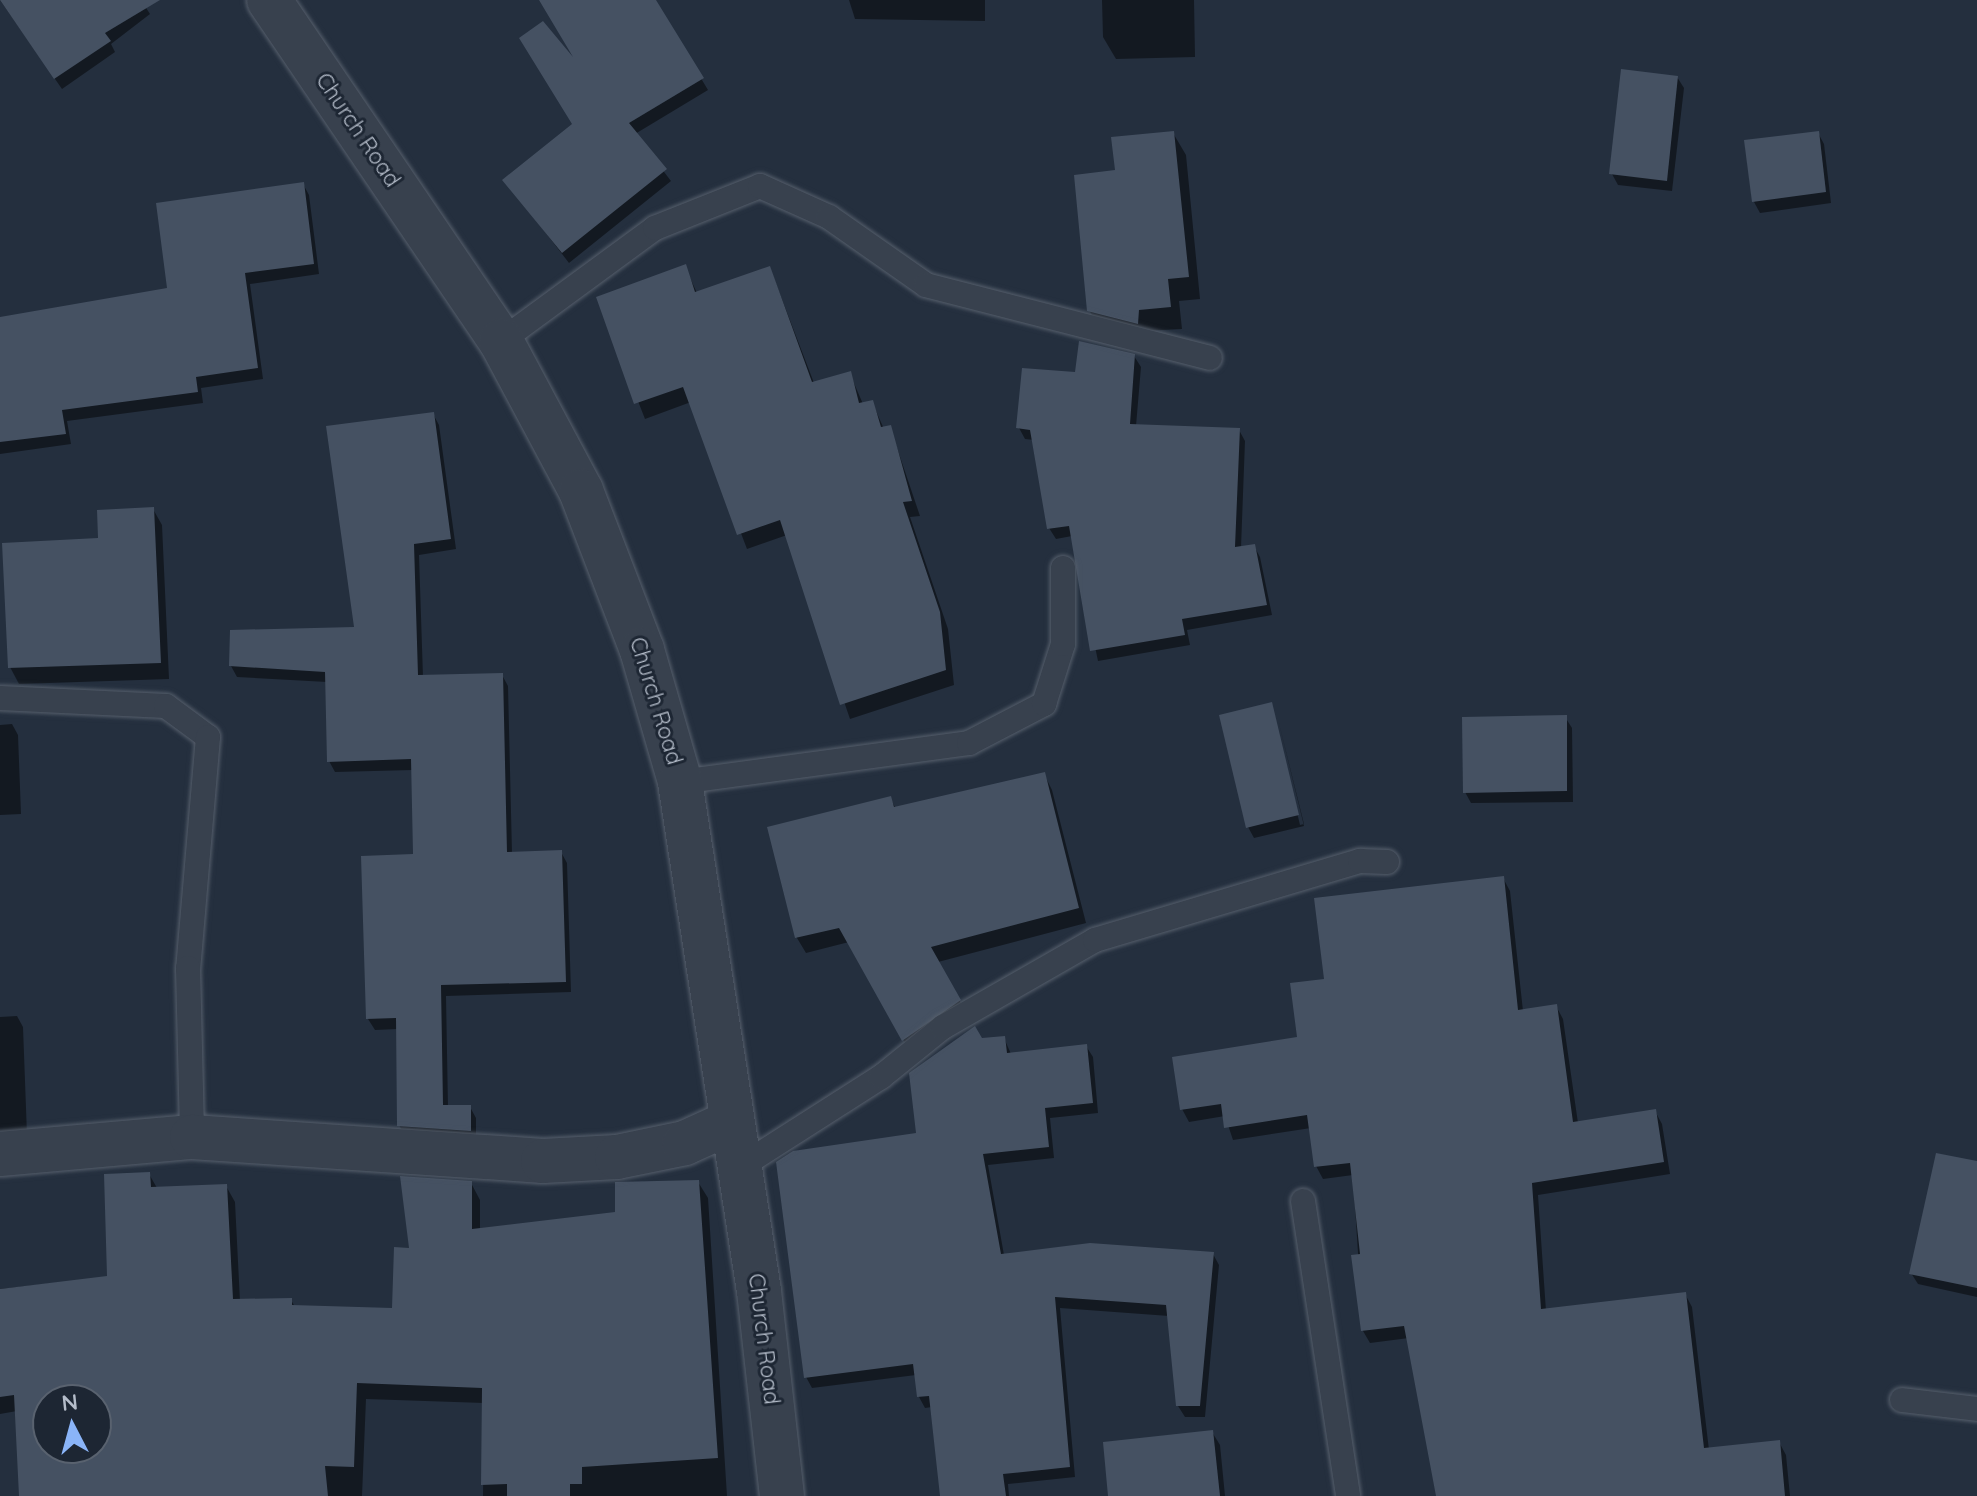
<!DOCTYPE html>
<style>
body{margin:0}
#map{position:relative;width:1977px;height:1496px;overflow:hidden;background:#242f3e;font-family:Quicksand,sans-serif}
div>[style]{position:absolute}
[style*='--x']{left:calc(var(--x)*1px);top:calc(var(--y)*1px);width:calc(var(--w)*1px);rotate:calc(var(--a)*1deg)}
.shadow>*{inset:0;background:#0007}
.building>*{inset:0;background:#455162}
.roads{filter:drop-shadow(0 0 2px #565f6c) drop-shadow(0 0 2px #565f6c)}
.service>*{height:24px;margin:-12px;padding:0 12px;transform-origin:12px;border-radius:12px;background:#38414e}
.minor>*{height:44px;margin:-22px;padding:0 22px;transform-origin:22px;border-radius:22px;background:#38414e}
.tertiary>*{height:44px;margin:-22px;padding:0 22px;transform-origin:22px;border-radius:22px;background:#38414e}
span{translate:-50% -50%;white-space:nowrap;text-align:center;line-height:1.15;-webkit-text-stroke:6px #1d2633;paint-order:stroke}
.street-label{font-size:22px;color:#b4bcc9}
.north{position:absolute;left:32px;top:1384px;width:80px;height:80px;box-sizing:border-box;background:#1d2633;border:2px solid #59626f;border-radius:50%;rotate:354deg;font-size:22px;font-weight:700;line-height:32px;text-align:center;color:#b4bcc9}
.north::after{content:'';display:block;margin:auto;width:28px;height:36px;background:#8ab4f8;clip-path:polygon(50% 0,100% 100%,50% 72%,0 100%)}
</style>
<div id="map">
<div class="shadow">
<div style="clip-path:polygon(0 0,141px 0,150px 14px,111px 44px,115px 52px,62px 89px)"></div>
<div style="clip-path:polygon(562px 0,654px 0,708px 90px,635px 134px,671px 181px,569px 263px,505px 180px,574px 125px,577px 65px)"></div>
<div style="clip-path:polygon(849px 0,985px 0,985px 21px,855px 19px)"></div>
<div style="clip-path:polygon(1102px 0,1194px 0,1195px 57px,1116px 59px,1103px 37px)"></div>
<div style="clip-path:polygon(1677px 77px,1684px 88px,1672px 191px,1618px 185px,1612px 174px)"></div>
<div style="clip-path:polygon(1173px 133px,1186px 155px,1200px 299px,1179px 301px,1182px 329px,1103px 333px,1089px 310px,1117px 172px)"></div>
<div style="clip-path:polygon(1818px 133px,1824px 144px,1831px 203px,1760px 213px,1754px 202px)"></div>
<div style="clip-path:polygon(303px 184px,309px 195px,319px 274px,250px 284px,263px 379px,201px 388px,203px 403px,67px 421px,71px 444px,0 454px,0 319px,170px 290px)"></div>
<div style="clip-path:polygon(685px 267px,697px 293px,770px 268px,814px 383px,850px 374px,863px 404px,872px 402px,884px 429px,890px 427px,920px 516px,910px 517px,948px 629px,954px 685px,850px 719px,787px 535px,747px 549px,691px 402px,645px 419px,598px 299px)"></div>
<div style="clip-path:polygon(1134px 356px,1141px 367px,1136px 426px,1239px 430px,1245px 441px,1241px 548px,1254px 546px,1260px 557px,1272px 615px,1187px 630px,1190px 645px,1098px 661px,1072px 536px,1056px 539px,1049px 528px,1034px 440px,1025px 439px,1019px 428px,1076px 374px)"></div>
<div style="clip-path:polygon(433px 414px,439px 425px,456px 549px,419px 555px,423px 677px,502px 675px,508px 686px,512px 853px,561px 852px,567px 863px,571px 992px,446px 996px,448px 1107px,470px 1107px,476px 1118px,476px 1141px,405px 1136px,399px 1125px,398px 1029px,375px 1030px,368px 1019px,415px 856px,413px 770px,335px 772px,329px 761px,327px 682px,237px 677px,231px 666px,356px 629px)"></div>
<div style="clip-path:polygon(153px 509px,162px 525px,169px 679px,19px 684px,10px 667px,101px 540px)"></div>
<div style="clip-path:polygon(1271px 704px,1300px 825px,1304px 824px,1277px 715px,1304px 826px,1254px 838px,1248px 827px)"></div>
<div style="clip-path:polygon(1565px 717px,1572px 728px,1573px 802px,1471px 803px,1465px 792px)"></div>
<div style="clip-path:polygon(12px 724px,18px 735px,21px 814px,0 815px,0 725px)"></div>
<div style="clip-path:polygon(1044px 774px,1052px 790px,1086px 923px,938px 962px,968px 1016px,912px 1055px,849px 942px,806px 953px,797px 938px,770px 829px,890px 798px,896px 809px)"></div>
<div style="clip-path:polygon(1503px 878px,1510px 891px,1523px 1011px,1556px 1006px,1563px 1019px,1578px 1123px,1655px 1111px,1662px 1124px,1670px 1174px,1538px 1195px,1546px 1311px,1685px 1294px,1692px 1307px,1709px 1450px,1779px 1442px,1786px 1455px,1790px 1496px,1440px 1496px,1409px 1338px,1370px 1343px,1363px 1331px,1353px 1175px,1323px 1179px,1316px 1166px,1311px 1128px,1233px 1140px,1225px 1116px,1189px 1122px,1182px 1109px,1300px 1039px,1326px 981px)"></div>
<div style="clip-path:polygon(17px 1016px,23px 1027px,27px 1135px,0 1136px,0 1017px)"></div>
<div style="clip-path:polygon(1004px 1038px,1011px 1054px,1086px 1046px,1093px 1057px,1098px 1113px,1050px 1118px,1054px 1158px,988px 1165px,1004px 1255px,1213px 1254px,1219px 1265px,1205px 1417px,1185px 1417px,1178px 1406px,1169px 1316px,1060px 1308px,1075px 1477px,1008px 1484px,1009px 1496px,942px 1496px,932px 1407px,925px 1408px,919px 1397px,916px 1375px,812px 1388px,806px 1377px,918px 1135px,981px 1040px)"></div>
<div style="clip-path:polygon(1977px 1164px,1977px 1297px,1918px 1284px,1911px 1273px)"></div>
<div style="clip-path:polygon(evenodd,149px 1174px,157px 1188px,226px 1186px,235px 1202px,240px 1301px,291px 1300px,295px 1307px,394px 1311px,411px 1250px,471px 1183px,480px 1200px,480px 1230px,617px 1214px,698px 1182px,708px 1198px,727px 1496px,483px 1496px,484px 1403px,366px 1399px,362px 1496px,21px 1496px,17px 1411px,0 1414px,0 1289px,110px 1277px,149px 1174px,48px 1400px,96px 1400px,96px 1448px,48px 1448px,48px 1400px)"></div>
<div style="clip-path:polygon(1212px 1432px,1220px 1445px,1225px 1496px,1110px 1496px)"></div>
</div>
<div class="building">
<div style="clip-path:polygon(0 0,160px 0,105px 33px,111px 41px,54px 79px)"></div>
<div style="clip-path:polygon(539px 0,656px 0,704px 78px,629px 123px,667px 169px,562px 253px,502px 180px,572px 124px,519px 38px,543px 21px,573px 57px)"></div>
<div style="clip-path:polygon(1621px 69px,1678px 76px,1667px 181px,1609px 174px)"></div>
<div style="clip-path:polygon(1174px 131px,1189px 277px,1168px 279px,1171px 307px,1139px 310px,1138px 324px,1087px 311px,1074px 175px,1115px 170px,1111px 137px)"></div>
<div style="clip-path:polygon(1819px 131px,1826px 192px,1752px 202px,1744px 140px)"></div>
<div style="clip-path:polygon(304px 182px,314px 264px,245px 273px,258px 368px,196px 377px,198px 392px,62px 410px,66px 434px,0 442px,0 317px,167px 288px,156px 203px)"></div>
<div style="clip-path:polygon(686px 264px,695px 292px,770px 266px,812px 382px,851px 371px,859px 403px,873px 400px,881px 427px,891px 425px,912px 501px,903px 502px,940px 612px,946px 670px,840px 705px,780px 520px,737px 535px,683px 387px,634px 404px,596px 297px)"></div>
<div style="clip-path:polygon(1079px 341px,1135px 354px,1130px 424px,1240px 428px,1235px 547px,1255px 544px,1267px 605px,1182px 619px,1185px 635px,1090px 651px,1069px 526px,1047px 529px,1030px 430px,1016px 428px,1022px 368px,1075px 372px)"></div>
<div style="clip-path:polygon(434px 412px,451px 539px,414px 544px,418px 675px,503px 673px,507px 852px,562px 850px,566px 982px,441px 985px,443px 1105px,471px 1105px,471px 1131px,397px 1126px,396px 1018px,366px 1019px,361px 856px,413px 854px,411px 759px,327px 762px,325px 672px,229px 666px,230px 630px,354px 627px,326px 426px)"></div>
<div style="clip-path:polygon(154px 507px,161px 663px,8px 668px,2px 543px,98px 538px,97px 510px)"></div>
<div style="clip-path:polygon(1272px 702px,1299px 815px,1246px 828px,1219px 715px)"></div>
<div style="clip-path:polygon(1567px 715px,1567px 791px,1463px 793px,1462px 717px)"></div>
<div style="clip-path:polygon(1045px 772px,1079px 908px,931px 947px,961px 1000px,902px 1041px,839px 928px,795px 938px,767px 827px,891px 796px,894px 807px)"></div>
<div style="clip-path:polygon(1504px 876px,1518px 1010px,1557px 1004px,1573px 1122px,1656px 1109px,1664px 1162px,1532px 1183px,1541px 1309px,1686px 1292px,1704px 1448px,1780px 1440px,1785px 1496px,1436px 1496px,1404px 1326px,1361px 1331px,1351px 1255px,1360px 1254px,1350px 1163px,1314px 1167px,1307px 1115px,1224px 1128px,1221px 1104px,1180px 1110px,1172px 1057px,1297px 1037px,1290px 983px,1324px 979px,1314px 898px)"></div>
<div style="clip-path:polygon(975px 1026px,982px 1038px,1005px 1036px,1007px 1053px,1087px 1044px,1093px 1103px,1045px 1108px,1049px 1147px,983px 1154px,1001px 1254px,1090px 1243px,1214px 1252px,1200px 1406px,1176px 1406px,1166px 1305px,1055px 1297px,1070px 1467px,1003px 1474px,1006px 1496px,940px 1496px,929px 1396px,917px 1397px,913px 1364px,804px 1378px,776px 1162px,793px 1151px,916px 1133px,909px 1073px)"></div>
<div style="clip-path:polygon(1936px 1153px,1977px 1161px,1977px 1288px,1909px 1274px)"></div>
<div style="clip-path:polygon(evenodd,150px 1172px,151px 1187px,227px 1184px,233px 1299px,292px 1298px,292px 1305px,392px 1308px,394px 1247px,409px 1248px,400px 1176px,472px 1181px,472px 1229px,615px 1212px,615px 1182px,699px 1180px,718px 1458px,582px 1467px,582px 1484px,570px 1484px,570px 1496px,507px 1496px,507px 1484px,481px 1485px,482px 1388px,357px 1383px,354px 1467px,325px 1466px,328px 1496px,19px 1496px,14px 1395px,0 1397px,0 1289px,107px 1276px,104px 1174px,150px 1172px,48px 1400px,96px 1400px,96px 1448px,48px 1448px,48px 1400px)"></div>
<div style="clip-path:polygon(1213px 1430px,1220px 1496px,1108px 1496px,1103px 1442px)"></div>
</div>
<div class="roads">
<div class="service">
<div style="--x:501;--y:341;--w:191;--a:-36.3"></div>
<div style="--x:655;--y:228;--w:113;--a:-21.8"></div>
<div style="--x:760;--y:186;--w:76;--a:24.2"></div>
<div style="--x:829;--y:217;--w:118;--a:35"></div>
<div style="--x:926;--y:285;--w:293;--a:14.4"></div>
<div style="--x:0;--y:698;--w:166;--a:2.8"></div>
<div style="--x:166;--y:706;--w:52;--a:36.4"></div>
<div style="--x:208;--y:737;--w:232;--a:94.9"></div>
<div style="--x:188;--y:968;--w:169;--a:88.6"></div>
<div style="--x:680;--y:782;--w:292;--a:-7.7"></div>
<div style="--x:969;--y:743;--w:85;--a:-27.5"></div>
<div style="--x:1044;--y:704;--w:63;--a:-72.4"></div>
<div style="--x:1063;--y:644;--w:76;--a:-90"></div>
<div style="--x:737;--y:1169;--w:171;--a:-32.6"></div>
<div style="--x:881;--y:1077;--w:80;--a:-38.9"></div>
<div style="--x:943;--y:1027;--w:175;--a:-29.8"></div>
<div style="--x:1095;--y:940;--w:277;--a:-16.6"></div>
<div style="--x:1360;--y:861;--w:27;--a:2"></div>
<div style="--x:1303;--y:1201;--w:298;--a:81.3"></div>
<div style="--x:1902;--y:1400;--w:76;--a:6.8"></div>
</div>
<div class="minor">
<div style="--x:0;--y:1154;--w:193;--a:-5.1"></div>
<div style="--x:192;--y:1137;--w:352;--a:3.9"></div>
<div style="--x:543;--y:1161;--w:74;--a:-3.1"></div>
<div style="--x:617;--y:1157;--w:69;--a:-11.6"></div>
<div style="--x:685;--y:1143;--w:48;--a:-24.4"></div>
</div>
<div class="tertiary">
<div style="--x:269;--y:0;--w:412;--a:55.8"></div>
<div style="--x:501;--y:341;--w:170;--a:61.9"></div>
<div style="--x:581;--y:491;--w:170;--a:69"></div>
<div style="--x:642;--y:650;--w:137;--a:73.9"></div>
<div style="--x:680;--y:782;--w:515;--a:81.18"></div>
<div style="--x:759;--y:1291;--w:206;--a:83.6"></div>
</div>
</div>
<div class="street-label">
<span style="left:358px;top:130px;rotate:56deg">Church Road</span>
<span style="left:656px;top:701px;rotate:73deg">Church Road</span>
<span style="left:764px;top:1339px;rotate:83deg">Church Road</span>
</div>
<div class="north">N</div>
</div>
